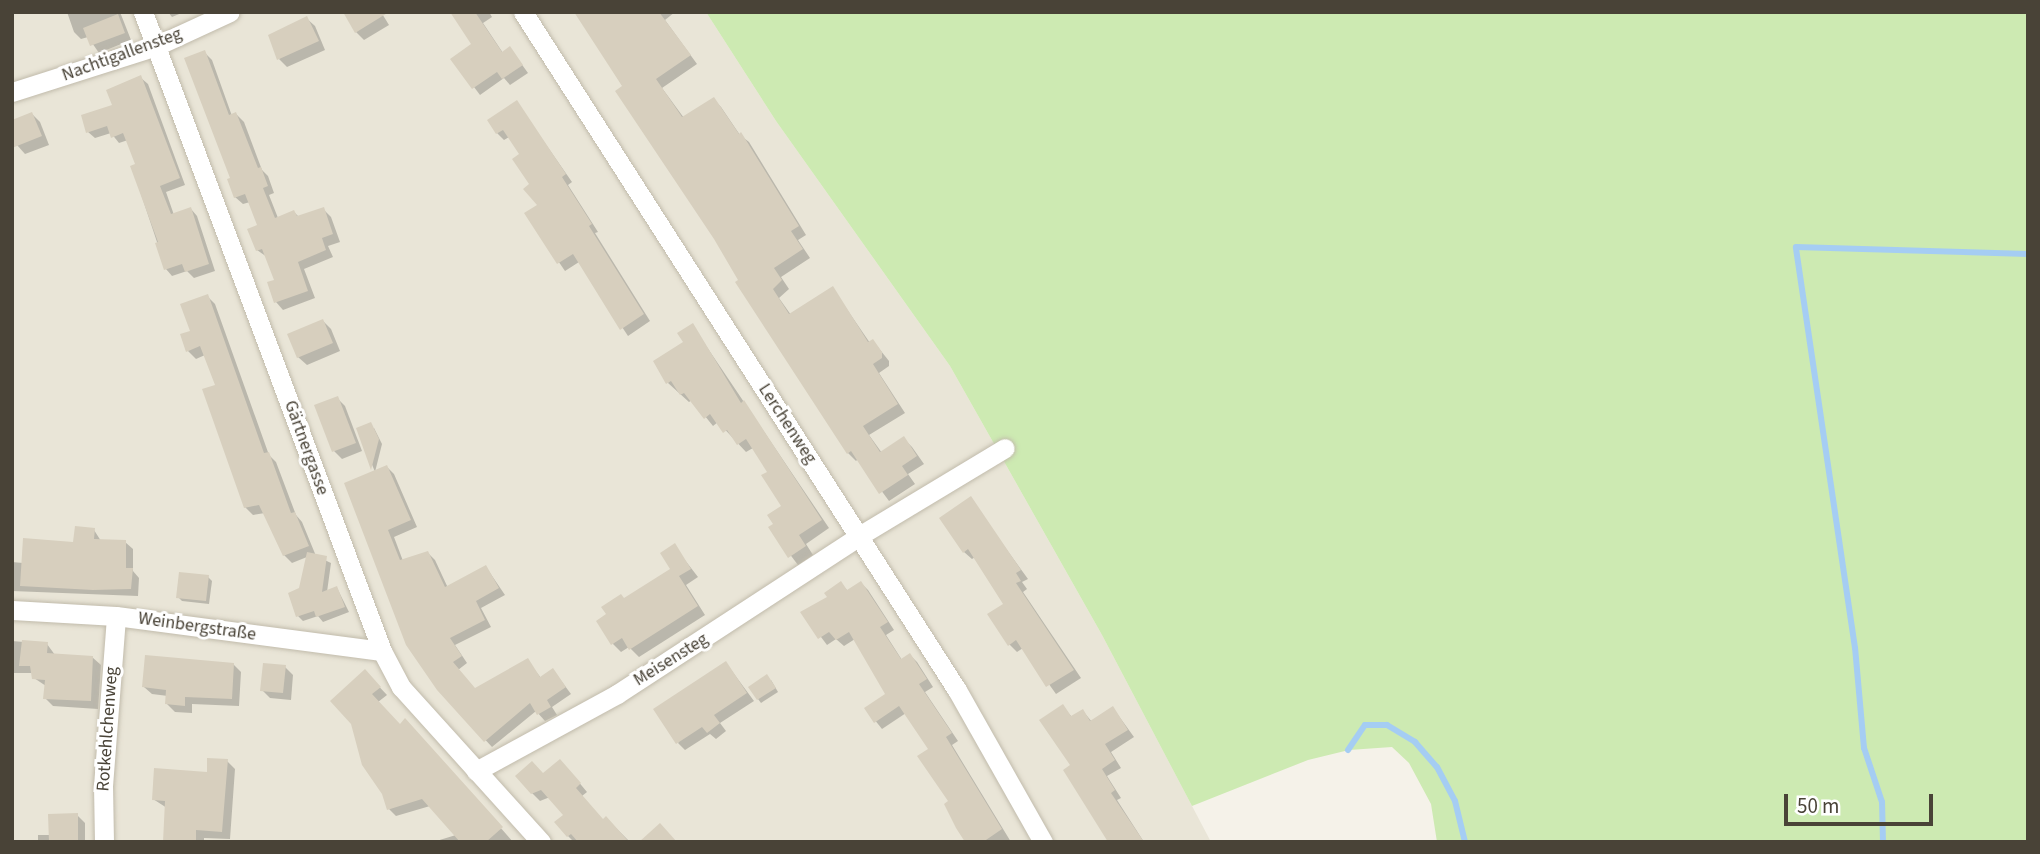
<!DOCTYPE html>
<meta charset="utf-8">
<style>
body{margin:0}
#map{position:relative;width:2040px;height:854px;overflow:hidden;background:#f5f2e9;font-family:"Source Sans 3",sans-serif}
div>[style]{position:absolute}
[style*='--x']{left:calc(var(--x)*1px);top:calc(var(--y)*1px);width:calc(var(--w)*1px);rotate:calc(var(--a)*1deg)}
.residential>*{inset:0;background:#e9e5d7}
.green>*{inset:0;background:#cdeab2}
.shadow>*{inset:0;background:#0003}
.stream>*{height:6px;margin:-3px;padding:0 3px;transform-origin:3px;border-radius:3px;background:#a5cdf3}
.building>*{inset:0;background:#d7cfbe}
.roads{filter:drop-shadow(0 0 2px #c1bbab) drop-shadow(0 0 2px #c1bbab)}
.minor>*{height:19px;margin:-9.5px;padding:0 9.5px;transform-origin:9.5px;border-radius:9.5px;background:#fff}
span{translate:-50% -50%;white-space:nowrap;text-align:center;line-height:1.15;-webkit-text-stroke:6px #fff;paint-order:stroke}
.street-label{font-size:18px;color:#494337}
.frame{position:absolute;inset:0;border:14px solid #494337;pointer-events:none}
.scale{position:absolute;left:1784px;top:794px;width:149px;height:32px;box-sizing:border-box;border:4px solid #494337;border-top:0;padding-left:9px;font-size:21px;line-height:24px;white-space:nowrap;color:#494337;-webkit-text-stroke:5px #fff;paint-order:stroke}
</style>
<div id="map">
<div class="residential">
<div style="clip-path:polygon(12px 12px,706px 12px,776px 121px,950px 366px,1102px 635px,1211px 842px,12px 842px)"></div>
</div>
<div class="green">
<div style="clip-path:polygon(706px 12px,2028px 12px,2028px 842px,1437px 842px,1431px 804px,1409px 763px,1392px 747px,1349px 750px,1308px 760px,1192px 806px,1102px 635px,950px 366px,776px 121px)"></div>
</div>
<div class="shadow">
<div style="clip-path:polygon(67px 12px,120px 12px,131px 40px,99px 53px,88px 37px,81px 39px,74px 32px)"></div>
<div style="clip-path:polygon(168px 12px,184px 12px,172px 17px)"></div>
<div style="clip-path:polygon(381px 12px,389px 25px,364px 40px,356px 32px)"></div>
<div style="clip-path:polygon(457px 12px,489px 12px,492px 17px,483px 23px,503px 53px,510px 48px,528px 73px,510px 85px,504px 78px,480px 95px,453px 59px,473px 45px)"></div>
<div style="clip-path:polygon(577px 12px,675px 12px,665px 20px,697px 64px,662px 88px,684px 118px,713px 99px,721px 107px,740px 135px,749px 142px,806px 235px,798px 240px,810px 258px,781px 277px,789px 289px,779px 298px,791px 315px,833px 289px,870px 343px,873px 341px,889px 361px,889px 366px,879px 373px,905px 413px,869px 435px,882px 453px,904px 439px,912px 447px,924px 464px,908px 474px,915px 484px,889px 501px,858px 459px,856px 461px,848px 453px)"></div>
<div style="clip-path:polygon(306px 18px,315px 26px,325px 50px,287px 67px,279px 59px)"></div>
<div style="clip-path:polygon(204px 52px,212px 60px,232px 116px,236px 114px,244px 122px,262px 170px,268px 176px,274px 193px,269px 195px,278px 218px,294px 212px,299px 217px,323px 209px,331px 217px,340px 242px,328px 246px,333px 257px,304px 269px,315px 298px,283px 310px,276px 302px,276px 281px,267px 257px,257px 250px,259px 226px,250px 202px,243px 204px,235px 197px)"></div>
<div style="clip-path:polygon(141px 78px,148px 84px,185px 185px,166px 192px,174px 215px,191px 209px,197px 216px,215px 271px,194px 278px,187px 271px,172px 276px,166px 269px,132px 167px,138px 165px,128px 140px,119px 143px,111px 133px,95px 138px,88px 132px)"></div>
<div style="clip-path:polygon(517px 103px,572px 182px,568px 185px,598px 232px,595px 233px,650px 321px,628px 336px,579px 262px,565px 271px,526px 214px,540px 205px,521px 155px,509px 137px,504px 140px,497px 133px)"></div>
<div style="clip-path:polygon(32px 114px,40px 122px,49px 145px,25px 154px,17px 145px)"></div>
<div style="clip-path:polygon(207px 296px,215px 304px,269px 455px,276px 462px,296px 515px,302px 522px,316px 556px,331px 563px,327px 592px,337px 588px,349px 612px,323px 622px,318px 616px,303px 621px,298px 616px,307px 557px,292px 563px,284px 555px,265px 513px,253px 515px,245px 507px,217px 386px,205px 355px,196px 359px,188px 351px,182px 336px,193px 332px)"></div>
<div style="clip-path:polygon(323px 321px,331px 329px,340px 351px,307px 365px,298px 357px)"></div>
<div style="clip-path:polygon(692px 325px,829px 528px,806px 544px,813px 555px,798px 565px,770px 528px,775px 524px,783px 506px,769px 472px,753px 448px,746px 452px,718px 422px,713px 426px,692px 400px,689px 402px,668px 383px)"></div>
<div style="clip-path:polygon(337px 398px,345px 406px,362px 451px,342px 459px,334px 451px)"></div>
<div style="clip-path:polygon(374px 428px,382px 444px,375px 472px,358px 429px)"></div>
<div style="clip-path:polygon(387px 467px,394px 474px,417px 527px,394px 537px,403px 561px,428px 553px,435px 560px,448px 588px,486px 567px,505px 595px,481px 608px,491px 627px,455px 645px,467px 663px,458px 670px,476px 690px,527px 660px,541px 678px,553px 670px,571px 694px,552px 707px,557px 715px,545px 721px,536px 711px,492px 747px,438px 689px,346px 484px)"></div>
<div style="clip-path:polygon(970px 499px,1028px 579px,1022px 582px,1027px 589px,1023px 592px,1081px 678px,1056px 694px,1023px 648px,1017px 652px,1009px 644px,1005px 605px,975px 557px,972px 559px,964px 552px)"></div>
<div style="clip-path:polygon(94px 530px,101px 541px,125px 542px,133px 549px,133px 571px,139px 578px,138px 596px,12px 591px,12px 562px,23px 563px,75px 544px)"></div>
<div style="clip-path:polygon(674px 546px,698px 577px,686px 585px,705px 615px,639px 657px,629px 647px,621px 652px,613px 644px,625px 599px,673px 570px)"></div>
<div style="clip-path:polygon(208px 577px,212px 581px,209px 604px,182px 601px,178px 597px)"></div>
<div style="clip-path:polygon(840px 583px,849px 592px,861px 583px,868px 590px,894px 630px,886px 635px,902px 660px,910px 655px,917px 662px,933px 687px,925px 692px,958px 741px,952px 745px,1011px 842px,967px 842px,930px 749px,906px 713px,882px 729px,866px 709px,887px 694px,855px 639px,844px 646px,836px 639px,827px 645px,803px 613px,830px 598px)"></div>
<div style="clip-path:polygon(12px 641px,47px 644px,55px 655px,92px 657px,101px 665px,98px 709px,53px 706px,45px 698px,46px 686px,34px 678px,33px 673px,12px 673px)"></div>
<div style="clip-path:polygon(726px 663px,754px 701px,720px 723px,726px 731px,716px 739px,710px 734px,685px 750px,678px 743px)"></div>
<div style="clip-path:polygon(233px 664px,241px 672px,239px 706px,192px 704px,192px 713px,175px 712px,167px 704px,168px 696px,152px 694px,144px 687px)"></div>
<div style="clip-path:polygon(285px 667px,293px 675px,291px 700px,270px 698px,262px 690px)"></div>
<div style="clip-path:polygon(372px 679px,387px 695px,378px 702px,400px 726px,413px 728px,513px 842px,433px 842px,456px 835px,430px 806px,396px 816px,389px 809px,384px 793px,364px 764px)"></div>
<div style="clip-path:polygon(771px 680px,778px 692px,761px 703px,758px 699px)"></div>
<div style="clip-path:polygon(1063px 707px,1072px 717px,1083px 711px,1092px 722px,1113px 708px,1134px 737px,1111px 752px,1121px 768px,1107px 776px,1121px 798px,1117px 800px,1144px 842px,1111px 842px,1072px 766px)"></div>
<div style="clip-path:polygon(227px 761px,235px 769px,230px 839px,204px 838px,204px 842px,166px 842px,167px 808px,153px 799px,208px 774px)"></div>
<div style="clip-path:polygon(567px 768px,587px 792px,582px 796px,603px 821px,606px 818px,630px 842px,574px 842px,568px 836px,565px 815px,550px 797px,540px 801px,532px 793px,543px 775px)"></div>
<div style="clip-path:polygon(77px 815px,85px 823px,85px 842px,38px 842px,38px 835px,50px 835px)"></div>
</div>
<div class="stream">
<div style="--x:1348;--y:750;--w:30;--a:-56"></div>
<div style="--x:1365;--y:725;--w:22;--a:0"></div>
<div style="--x:1387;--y:725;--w:33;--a:31"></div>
<div style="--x:1415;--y:742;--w:33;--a:49"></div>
<div style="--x:1437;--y:767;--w:38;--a:62"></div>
<div style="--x:1455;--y:801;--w:42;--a:76.3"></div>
<div style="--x:1883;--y:842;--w:40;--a:-91.4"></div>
<div style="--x:1882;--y:802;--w:57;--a:-108.4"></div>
<div style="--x:1864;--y:748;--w:100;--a:-95.1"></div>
<div style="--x:1855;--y:648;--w:405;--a:-98.4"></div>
<div style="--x:1796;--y:247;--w:232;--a:1.7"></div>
</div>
<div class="building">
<div style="clip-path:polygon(343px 12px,389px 12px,355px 33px)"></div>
<div style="clip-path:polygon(450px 12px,475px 12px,502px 52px,510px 46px,523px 65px,502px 79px,497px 72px,472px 89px,450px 59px,471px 44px)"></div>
<div style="clip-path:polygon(574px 12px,659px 12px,691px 55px,656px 79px,682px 117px,714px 97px,739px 134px,741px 132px,799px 226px,791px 231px,803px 249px,774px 268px,782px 280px,773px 289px,789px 314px,833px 286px,868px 342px,873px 339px,882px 352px,882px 358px,873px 364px,898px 404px,863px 426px,880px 452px,904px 436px,917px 456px,902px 466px,908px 475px,879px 494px,851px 451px,847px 454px,735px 282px,738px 280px,714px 239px,615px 91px,622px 86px)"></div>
<div style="clip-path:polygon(118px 14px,125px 33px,90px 46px,83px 28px)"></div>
<div style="clip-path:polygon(307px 16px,319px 41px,277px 60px,268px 35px)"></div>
<div style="clip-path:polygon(205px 50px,229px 115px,236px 112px,258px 168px,261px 167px,268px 186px,263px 188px,275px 218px,294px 210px,297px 216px,324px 207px,333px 234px,322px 238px,326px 250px,298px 262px,308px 291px,274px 303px,267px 282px,274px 280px,262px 249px,256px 251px,247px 229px,257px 225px,245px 194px,234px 198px,227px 179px,230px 178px,184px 58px)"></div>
<div style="clip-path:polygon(141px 75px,180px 178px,160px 186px,171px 214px,191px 207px,209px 264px,185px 272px,182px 264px,164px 270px,155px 243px,158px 242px,130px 166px,135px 164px,123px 133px,111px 138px,107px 126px,86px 133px,81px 115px,112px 105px,106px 90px)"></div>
<div style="clip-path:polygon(517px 100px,566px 174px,562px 177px,592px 224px,589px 226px,644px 314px,620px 330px,573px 254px,557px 264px,524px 213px,537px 205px,523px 189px,529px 184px,512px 159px,519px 154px,503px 130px,496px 134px,487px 120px)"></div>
<div style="clip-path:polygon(32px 112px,42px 136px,12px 148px,12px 120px)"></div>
<div style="clip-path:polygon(208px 294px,264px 453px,269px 452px,291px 513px,295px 512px,309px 546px,283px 556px,259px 505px,244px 508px,202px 389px,215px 385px,200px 346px,186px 352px,180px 334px,190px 331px,180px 304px)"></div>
<div style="clip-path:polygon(323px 319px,333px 343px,297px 358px,287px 334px)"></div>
<div style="clip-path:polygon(693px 323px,741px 403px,744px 400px,822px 520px,799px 535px,806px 546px,788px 558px,768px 527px,773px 524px,767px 515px,781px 506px,761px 475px,767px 472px,746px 439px,737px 445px,727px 430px,723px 433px,710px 414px,704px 419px,684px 393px,680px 395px,671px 381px,666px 384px,653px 361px,683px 342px,677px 333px)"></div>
<div style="clip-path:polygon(338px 396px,356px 443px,332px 452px,314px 405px)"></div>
<div style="clip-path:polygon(371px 422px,379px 439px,371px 470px,356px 428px)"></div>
<div style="clip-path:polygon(387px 465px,411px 520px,388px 530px,400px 560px,428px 551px,445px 587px,486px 565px,499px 588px,476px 601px,485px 620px,450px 638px,462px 656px,453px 662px,475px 688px,528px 658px,540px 677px,553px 668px,566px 687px,547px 700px,551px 707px,537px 715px,530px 703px,484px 742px,437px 690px,406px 645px,344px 483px)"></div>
<div style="clip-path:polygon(971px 496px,1021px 570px,1016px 573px,1021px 581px,1016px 583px,1074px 670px,1046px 687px,1016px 640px,1008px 646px,987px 614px,1003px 604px,968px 549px,963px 553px,939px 518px)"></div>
<div style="clip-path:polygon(75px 526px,95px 528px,94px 539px,126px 540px,126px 568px,133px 568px,131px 589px,93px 590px,20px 586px,23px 538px,73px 542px)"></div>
<div style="clip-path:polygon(675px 543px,691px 569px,679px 576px,698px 606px,629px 650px,622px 638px,611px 645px,596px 621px,606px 614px,601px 607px,621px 594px,624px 598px,670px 569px,660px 553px)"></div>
<div style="clip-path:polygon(307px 552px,327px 556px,322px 592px,337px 586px,345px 607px,316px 617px,314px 611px,296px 617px,288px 593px,299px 588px)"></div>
<div style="clip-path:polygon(179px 572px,209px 575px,206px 601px,176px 598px)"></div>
<div style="clip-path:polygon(841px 581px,847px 590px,861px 581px,888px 622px,880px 627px,901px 659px,910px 653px,927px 679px,919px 684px,952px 733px,946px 737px,1002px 829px,983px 842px,965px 842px,956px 828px,944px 804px,948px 801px,917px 756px,928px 749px,899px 706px,874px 723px,864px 708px,885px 694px,849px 632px,836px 640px,829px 632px,818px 639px,800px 612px,827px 597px,824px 593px)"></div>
<div style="clip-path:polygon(22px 640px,48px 642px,47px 653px,93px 656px,91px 701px,43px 699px,45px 680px,32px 679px,30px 666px,19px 666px)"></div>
<div style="clip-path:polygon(145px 655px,234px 663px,232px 699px,185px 697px,185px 706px,165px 704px,166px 690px,142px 687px)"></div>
<div style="clip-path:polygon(726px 661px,747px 693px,714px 715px,720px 723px,707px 733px,702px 727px,676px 744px,653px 709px)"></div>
<div style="clip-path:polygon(263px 663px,286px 665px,283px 693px,260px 691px)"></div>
<div style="clip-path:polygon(365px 669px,381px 687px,372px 694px,400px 724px,405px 718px,503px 827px,486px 842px,460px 842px,422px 799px,387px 810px,382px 794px,362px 765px,351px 724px,330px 701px)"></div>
<div style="clip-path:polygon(767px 674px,776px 688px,757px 700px,748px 687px)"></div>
<div style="clip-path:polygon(1063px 704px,1071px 716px,1083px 709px,1090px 721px,1113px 706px,1128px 730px,1105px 744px,1115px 760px,1102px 769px,1115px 790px,1111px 793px,1144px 842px,1108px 842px,1063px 770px,1070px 765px,1039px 720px)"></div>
<div style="clip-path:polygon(207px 758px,228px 759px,222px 832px,196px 830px,196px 842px,163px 842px,165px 801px,152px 800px,154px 768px,207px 772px)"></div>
<div style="clip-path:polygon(560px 759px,581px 783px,576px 788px,603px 819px,606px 816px,629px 842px,578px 842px,571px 834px,567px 837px,554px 822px,563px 815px,541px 790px,531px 794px,515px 776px,532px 761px,543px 773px)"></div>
<div style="clip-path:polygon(78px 813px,78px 842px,49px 842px,48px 814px)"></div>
<div style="clip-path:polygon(660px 823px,677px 842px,639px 842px)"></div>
</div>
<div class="roads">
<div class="minor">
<div style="--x:143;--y:12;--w:682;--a:69.49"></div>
<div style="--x:382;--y:651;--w:41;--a:62.2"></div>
<div style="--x:401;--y:687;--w:209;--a:47.9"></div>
<div style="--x:523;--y:12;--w:805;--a:57.38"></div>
<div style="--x:957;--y:690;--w:175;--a:60.5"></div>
<div style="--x:12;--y:92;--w:151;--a:-17.7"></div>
<div style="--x:156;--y:46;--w:81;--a:-24.7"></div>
<div style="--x:12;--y:610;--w:104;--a:3.3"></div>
<div style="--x:116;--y:616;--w:268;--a:7.5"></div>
<div style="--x:476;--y:771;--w:161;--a:-28.6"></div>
<div style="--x:617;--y:694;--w:289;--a:-33.1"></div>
<div style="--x:859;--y:536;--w:170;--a:-31.1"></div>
<div style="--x:104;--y:842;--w:56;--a:-91"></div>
<div style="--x:103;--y:786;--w:170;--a:-85.6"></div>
</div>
</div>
<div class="street-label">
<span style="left:122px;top:55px;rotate:-20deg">Nachtigallensteg</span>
<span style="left:787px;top:424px;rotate:57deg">Lerchenweg</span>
<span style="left:306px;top:448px;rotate:70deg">Gärtnergasse</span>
<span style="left:197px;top:627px;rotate:8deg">Weinbergstraße</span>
<span style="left:671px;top:660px;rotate:-32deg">Meisensteg</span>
<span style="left:108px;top:729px;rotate:-86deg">Rotkehlchenweg</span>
</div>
<div class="frame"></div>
<div class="scale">50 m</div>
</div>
